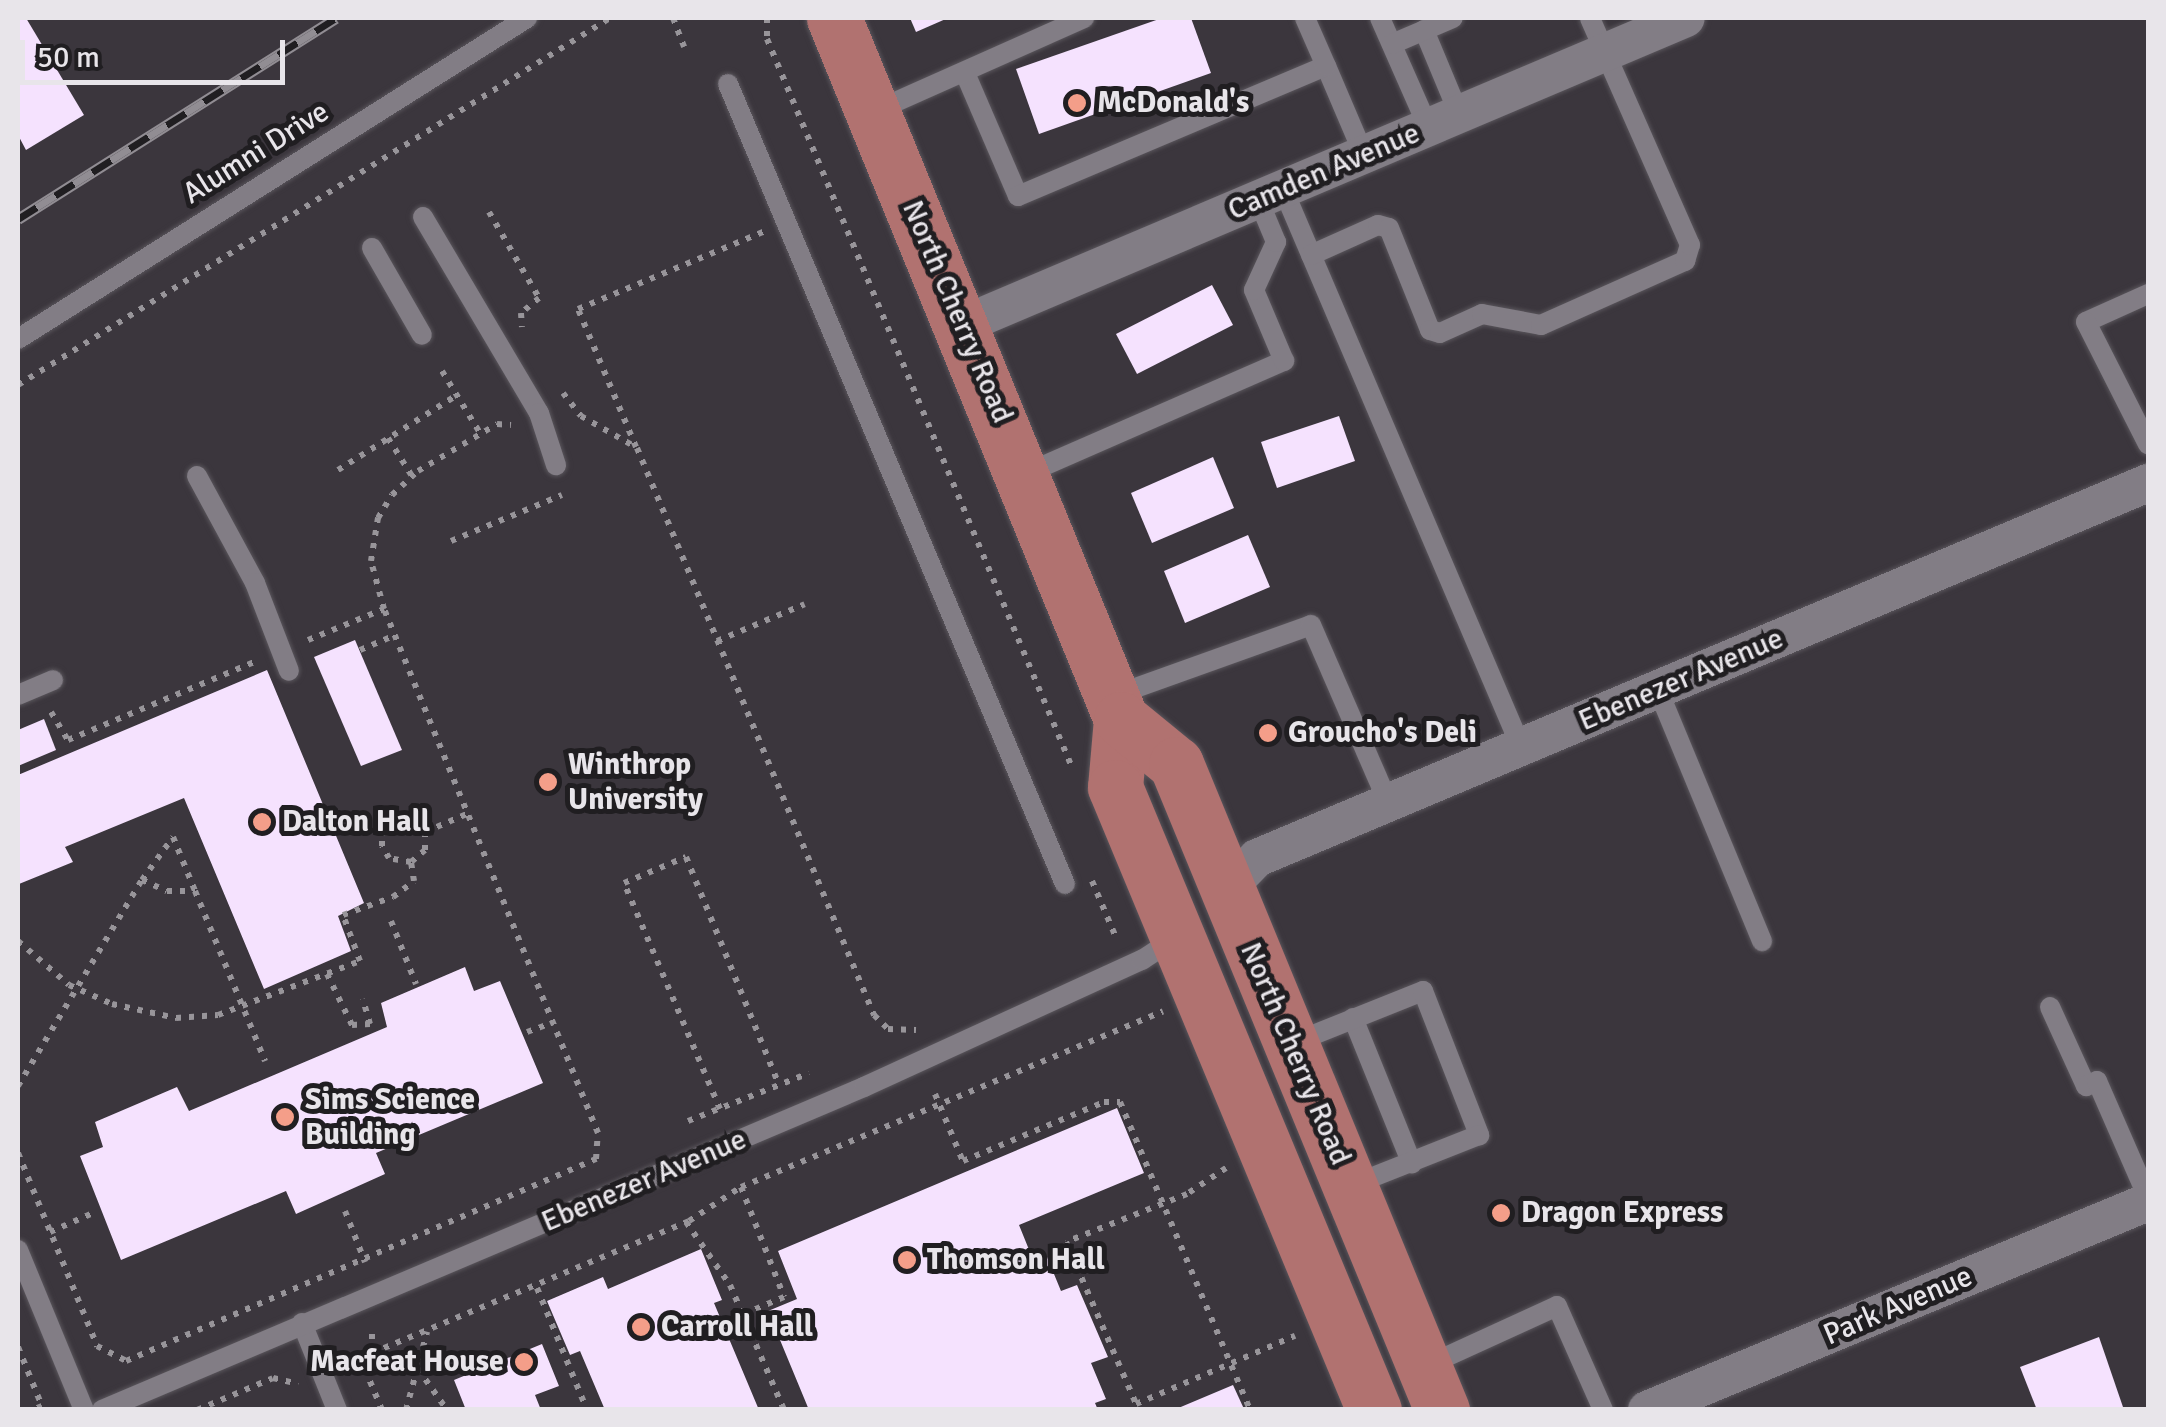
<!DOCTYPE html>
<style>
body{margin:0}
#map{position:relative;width:2166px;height:1427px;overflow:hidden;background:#3b363d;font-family:Signika,sans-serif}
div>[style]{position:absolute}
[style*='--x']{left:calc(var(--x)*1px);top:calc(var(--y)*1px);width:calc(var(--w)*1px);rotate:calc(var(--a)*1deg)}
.building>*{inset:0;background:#f5e2fe}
.path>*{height:6px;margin-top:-3px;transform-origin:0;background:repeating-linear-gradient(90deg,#98959a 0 5px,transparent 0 13px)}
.roads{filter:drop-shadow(0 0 2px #59555b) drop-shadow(0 0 2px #59555b)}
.service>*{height:20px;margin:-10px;padding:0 10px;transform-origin:10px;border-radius:10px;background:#827d85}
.minor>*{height:38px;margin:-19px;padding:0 19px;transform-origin:19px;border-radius:19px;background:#827d85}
.primary>*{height:55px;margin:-27.5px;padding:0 27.5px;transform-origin:27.5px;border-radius:27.5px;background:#b17270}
.rail>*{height:11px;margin-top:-5.5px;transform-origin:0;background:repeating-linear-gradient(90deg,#201e21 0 22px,#918d93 0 44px);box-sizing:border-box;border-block:2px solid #918d93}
.dots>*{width:28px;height:28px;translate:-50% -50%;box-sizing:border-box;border:5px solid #201e21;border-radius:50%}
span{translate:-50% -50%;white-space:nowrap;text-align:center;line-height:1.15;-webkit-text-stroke:10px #201e21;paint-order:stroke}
.poi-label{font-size:30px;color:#e8e5ea;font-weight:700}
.left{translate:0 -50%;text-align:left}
.right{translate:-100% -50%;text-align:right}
.street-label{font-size:30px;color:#e8e5ea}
.frame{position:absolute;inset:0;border:20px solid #e8e5ea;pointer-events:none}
.scale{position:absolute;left:20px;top:40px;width:265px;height:45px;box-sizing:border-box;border:5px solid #e8e5ea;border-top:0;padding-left:12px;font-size:30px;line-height:35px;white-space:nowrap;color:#e8e5ea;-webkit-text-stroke:8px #201e21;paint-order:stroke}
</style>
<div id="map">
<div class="building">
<div style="clip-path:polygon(18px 18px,26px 18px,84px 115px,26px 150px,18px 135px)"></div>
<div style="clip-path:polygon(910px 18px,948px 18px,916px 32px)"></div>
<div style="clip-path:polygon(1162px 18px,1191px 18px,1211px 73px,1039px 134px,1016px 69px)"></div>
<div style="clip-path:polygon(1212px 285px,1233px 325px,1137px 374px,1116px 334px)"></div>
<div style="clip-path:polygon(1339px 416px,1355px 461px,1277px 488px,1261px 442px)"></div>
<div style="clip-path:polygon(1213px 457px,1234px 508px,1152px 543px,1131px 493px)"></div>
<div style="clip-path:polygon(1248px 535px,1270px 587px,1185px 623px,1164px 571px)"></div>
<div style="clip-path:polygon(355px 640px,402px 750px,361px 766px,314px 657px)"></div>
<div style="clip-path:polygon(267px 670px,364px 903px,338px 916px,351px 951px,264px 989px,184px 798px,65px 847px,73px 862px,19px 884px,18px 775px)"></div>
<div style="clip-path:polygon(44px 719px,56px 750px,18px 766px,18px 730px)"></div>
<div style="clip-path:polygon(465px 967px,474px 991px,500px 981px,543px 1083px,376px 1153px,385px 1174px,296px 1214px,286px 1191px,121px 1260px,80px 1156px,103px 1147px,95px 1122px,177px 1087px,189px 1111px,387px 1027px,381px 1003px)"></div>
<div style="clip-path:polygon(1117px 1108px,1144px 1173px,1019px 1225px,1034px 1262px,1047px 1257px,1061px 1291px,1077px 1285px,1108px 1357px,1091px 1363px,1106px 1399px,1095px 1403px,1098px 1410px,809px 1410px,768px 1311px,797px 1299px,778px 1251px)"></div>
<div style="clip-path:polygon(701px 1249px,722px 1300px,714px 1303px,759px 1410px,605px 1410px,580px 1351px,570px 1355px,547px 1301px,603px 1277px,608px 1289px)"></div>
<div style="clip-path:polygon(2099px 1337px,2124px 1410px,2037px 1410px,2020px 1367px)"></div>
<div style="clip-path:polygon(542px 1344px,559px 1386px,535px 1395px,541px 1410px,466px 1410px,454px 1380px)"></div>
<div style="clip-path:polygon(1233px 1385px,1244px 1409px,1176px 1409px)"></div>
</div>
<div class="path">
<div style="--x:673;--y:18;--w:31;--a:69"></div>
<div style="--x:767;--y:18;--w:21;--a:90"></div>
<div style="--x:767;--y:39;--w:787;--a:67.28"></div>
<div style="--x:489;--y:212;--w:99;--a:59.8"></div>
<div style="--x:539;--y:298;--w:23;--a:140"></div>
<div style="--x:521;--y:313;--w:14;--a:86"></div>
<div style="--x:442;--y:371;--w:73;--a:58.5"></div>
<div style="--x:18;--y:385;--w:697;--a:-31.8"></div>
<div style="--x:563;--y:393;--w:29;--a:52"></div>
<div style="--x:581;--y:416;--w:64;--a:29.7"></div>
<div style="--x:637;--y:448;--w:615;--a:67.32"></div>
<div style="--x:874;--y:1015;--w:20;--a:45"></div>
<div style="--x:888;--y:1029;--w:28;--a:2"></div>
<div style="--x:388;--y:438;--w:45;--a:57.7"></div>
<div style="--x:636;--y:447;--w:150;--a:-112.8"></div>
<div style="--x:578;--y:309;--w:203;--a:-22.6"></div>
<div style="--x:338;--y:470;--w:141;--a:-32.2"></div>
<div style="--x:451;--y:541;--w:120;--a:-22.5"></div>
<div style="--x:308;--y:640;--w:82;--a:-22.2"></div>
<div style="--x:717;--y:641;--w:95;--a:-22.8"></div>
<div style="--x:360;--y:650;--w:38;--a:-23"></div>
<div style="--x:51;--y:712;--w:33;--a:59"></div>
<div style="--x:68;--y:740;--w:205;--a:-22.7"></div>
<div style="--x:425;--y:832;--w:18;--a:90"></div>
<div style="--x:425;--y:850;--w:18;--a:139"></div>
<div style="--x:411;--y:862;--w:22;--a:-170"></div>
<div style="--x:389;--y:858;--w:14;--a:-120"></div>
<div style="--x:382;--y:846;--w:12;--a:-90"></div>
<div style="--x:382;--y:834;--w:23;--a:-41"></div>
<div style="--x:399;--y:819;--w:13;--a:4"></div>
<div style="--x:412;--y:820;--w:18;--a:43"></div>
<div style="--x:425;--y:832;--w:48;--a:-23.4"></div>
<div style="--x:142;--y:880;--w:53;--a:-54.2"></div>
<div style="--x:173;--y:837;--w:58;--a:67.8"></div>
<div style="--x:1092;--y:881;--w:64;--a:67"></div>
<div style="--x:391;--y:921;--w:68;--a:68.4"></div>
<div style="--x:18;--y:941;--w:67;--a:40.8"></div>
<div style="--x:69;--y:985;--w:47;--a:23.8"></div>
<div style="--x:112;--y:1004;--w:66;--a:12.3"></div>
<div style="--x:176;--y:1018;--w:42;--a:-4.1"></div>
<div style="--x:218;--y:1015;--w:152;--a:-20.8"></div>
<div style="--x:360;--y:961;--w:49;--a:-110.3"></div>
<div style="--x:343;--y:915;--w:53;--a:-19.8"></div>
<div style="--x:393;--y:897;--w:26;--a:-37"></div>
<div style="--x:414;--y:881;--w:19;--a:-99"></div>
<div style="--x:327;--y:974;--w:57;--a:63.9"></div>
<div style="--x:352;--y:1025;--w:18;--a:-3"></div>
<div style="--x:370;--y:1024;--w:26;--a:-106"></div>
<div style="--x:527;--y:1032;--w:27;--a:-20"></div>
<div style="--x:18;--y:1086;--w:240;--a:-59"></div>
<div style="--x:142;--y:880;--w:27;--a:24"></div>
<div style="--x:167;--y:891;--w:28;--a:0"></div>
<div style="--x:195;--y:891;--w:184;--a:67.6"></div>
<div style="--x:935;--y:1094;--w:76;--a:67.5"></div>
<div style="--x:720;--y:1109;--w:246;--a:-113"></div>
<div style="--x:624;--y:883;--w:67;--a:-22.8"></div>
<div style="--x:686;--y:857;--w:246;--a:67.8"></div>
<div style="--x:688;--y:1121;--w:130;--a:-21.6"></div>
<div style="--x:18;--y:1153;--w:209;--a:67.7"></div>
<div style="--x:97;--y:1346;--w:33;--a:27"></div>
<div style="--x:126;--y:1361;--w:512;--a:-23.26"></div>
<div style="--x:596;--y:1159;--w:26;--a:-86"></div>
<div style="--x:598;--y:1133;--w:566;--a:-112.21"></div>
<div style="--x:384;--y:609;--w:50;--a:-105.2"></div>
<div style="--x:371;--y:561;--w:44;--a:-80.8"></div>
<div style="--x:378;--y:518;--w:27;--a:-59"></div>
<div style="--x:392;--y:495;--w:35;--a:-43"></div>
<div style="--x:418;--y:471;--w:92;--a:-30.7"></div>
<div style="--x:497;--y:424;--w:14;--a:4"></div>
<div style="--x:963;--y:1161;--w:153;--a:-22.7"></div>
<div style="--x:1104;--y:1102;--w:16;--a:0"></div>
<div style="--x:1120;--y:1102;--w:334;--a:67.1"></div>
<div style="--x:1226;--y:1168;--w:47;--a:146.3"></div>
<div style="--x:1187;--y:1194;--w:130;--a:158.4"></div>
<div style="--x:1066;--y:1242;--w:176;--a:66.6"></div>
<div style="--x:1136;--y:1404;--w:173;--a:-23.2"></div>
<div style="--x:741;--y:1187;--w:118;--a:68.6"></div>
<div style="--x:784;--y:1297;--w:43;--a:157"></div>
<div style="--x:345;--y:1211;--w:55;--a:68.6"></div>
<div style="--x:686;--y:1222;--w:77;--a:55.1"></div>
<div style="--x:730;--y:1285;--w:136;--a:66.6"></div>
<div style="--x:50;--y:1232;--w:47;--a:-23.8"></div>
<div style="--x:537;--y:1288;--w:132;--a:67.7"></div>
<div style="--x:372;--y:1334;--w:19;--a:90"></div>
<div style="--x:18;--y:1347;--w:64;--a:67.9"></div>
<div style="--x:42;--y:1406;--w:11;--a:158"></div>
<div style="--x:352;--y:1364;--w:13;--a:0"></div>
<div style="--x:418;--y:1369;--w:50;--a:54.7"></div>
<div style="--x:197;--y:1410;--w:82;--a:-22.8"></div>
<div style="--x:273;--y:1378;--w:26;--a:13"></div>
<div style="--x:382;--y:1410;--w:47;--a:-112.7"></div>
<div style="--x:364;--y:1367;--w:16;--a:-60"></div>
<div style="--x:372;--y:1353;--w:343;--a:-22.6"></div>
<div style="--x:689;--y:1221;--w:62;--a:-33.2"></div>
<div style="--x:741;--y:1187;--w:457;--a:-22.6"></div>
<div style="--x:406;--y:1410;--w:81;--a:-74.9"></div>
</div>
<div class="roads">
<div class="service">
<div style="--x:1380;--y:18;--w:119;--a:66.2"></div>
<div style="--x:1424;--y:30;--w:91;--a:67.4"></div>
<div style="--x:1392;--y:44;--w:66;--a:-23.1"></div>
<div style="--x:1326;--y:66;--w:97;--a:66.9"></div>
<div style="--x:965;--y:73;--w:134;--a:66.7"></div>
<div style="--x:1018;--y:196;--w:334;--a:-22.9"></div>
<div style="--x:1326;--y:66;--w:52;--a:-113.6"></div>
<div style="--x:728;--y:84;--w:868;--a:67.16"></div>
<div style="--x:875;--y:111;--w:229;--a:-24"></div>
<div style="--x:1283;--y:189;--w:607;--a:66.9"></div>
<div style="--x:423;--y:217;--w:228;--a:59.4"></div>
<div style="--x:539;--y:413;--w:55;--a:71.9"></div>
<div style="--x:372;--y:248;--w:100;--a:60.1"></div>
<div style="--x:1311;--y:255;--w:73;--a:-24.1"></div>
<div style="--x:1378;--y:225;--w:11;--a:15"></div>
<div style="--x:1389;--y:228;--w:110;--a:68.1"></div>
<div style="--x:1430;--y:330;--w:10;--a:17"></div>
<div style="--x:1440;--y:333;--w:46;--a:-24.3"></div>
<div style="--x:1482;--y:314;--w:60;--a:10.6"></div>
<div style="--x:1541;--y:325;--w:158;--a:-24"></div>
<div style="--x:1685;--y:261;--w:17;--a:-73"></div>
<div style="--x:1690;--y:245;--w:248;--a:-113.8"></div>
<div style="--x:2148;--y:294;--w:68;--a:155.7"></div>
<div style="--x:2086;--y:322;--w:137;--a:63.1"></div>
<div style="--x:18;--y:339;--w:602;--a:-32.24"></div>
<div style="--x:1025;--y:474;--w:283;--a:-23.6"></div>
<div style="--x:1284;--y:361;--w:77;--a:-112.9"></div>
<div style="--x:1254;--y:290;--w:53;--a:-65.4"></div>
<div style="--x:1276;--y:242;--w:47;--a:-112.7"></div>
<div style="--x:197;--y:476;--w:122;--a:61.5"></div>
<div style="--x:255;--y:583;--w:94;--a:68.9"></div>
<div style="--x:1658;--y:690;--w:272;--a:67.5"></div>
<div style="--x:18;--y:695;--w:38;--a:-23"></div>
<div style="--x:1113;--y:696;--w:210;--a:-19.7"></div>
<div style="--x:1311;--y:625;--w:193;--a:66.5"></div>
<div style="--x:2050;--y:1007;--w:87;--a:65.5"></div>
<div style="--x:2086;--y:1086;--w:12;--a:-24"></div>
<div style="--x:2097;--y:1081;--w:128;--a:66.4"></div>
<div style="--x:1353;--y:1018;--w:157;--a:68"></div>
<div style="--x:1293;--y:1043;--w:140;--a:-21.8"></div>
<div style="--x:1423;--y:991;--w:155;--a:68.7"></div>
<div style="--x:1479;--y:1135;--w:136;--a:158.4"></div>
<div style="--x:18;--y:1250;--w:173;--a:67.6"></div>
<div style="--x:302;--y:1323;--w:94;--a:68.1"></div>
<div style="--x:1426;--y:1366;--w:144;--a:-24.6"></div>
<div style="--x:1557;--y:1306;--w:114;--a:66.1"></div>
<div style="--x:102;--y:1410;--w:828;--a:-22.97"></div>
<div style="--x:864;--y:1087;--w:306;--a:-24.6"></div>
<div style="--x:1142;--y:960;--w:42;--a:-33.3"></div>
</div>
<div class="minor">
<div style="--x:962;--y:325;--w:786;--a:-22.98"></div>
<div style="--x:1224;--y:892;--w:47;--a:-45.9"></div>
<div style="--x:1257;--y:858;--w:967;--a:-22.83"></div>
<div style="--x:1647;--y:1410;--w:542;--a:-22.55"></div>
</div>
<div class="primary">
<div style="--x:834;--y:18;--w:757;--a:67.74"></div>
<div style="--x:1121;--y:719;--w:68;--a:95"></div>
<div style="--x:1115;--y:787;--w:675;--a:67.43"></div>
<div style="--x:1121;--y:719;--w:71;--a:39.3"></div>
<div style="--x:1176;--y:764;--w:699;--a:67.62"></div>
</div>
</div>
<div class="rail">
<div style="--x:18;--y:219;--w:376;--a:-32.3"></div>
</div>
<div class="dots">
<div style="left:1077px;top:103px;background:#f49e89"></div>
<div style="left:1268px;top:733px;background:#f49e89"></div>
<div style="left:548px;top:782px;background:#f49e89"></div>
<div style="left:262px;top:822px;background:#f49e89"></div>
<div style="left:285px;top:1117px;background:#f49e89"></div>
<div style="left:1501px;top:1213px;background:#f49e89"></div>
<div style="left:907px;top:1260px;background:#f49e89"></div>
<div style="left:641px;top:1327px;background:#f49e89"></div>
<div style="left:524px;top:1362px;background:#f49e89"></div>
</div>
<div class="poi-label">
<span class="left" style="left:1097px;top:103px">McDonald's</span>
<span class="left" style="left:1288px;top:733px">Groucho's Deli</span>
<span class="left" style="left:568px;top:782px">Winthrop<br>University</span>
<span class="left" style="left:282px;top:822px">Dalton Hall</span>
<span class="left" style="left:305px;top:1117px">Sims Science<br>Building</span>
<span class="left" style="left:1521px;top:1213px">Dragon Express</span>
<span class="left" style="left:927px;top:1260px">Thomson Hall</span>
<span class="left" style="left:661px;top:1327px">Carroll Hall</span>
<span class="right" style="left:504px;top:1362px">Macfeat House</span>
</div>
<div class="street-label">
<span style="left:256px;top:153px;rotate:-32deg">Alumni Drive</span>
<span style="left:1324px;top:172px;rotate:-23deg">Camden Avenue</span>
<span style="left:957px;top:312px;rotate:67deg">North Cherry Road</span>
<span style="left:1681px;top:680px;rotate:-23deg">Ebenezer Avenue</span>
<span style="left:1295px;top:1054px;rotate:67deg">North Cherry Road</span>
<span style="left:644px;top:1181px;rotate:-23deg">Ebenezer Avenue</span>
<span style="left:1898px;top:1306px;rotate:-23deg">Park Avenue</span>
</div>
<div class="frame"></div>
<div class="scale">50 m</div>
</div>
